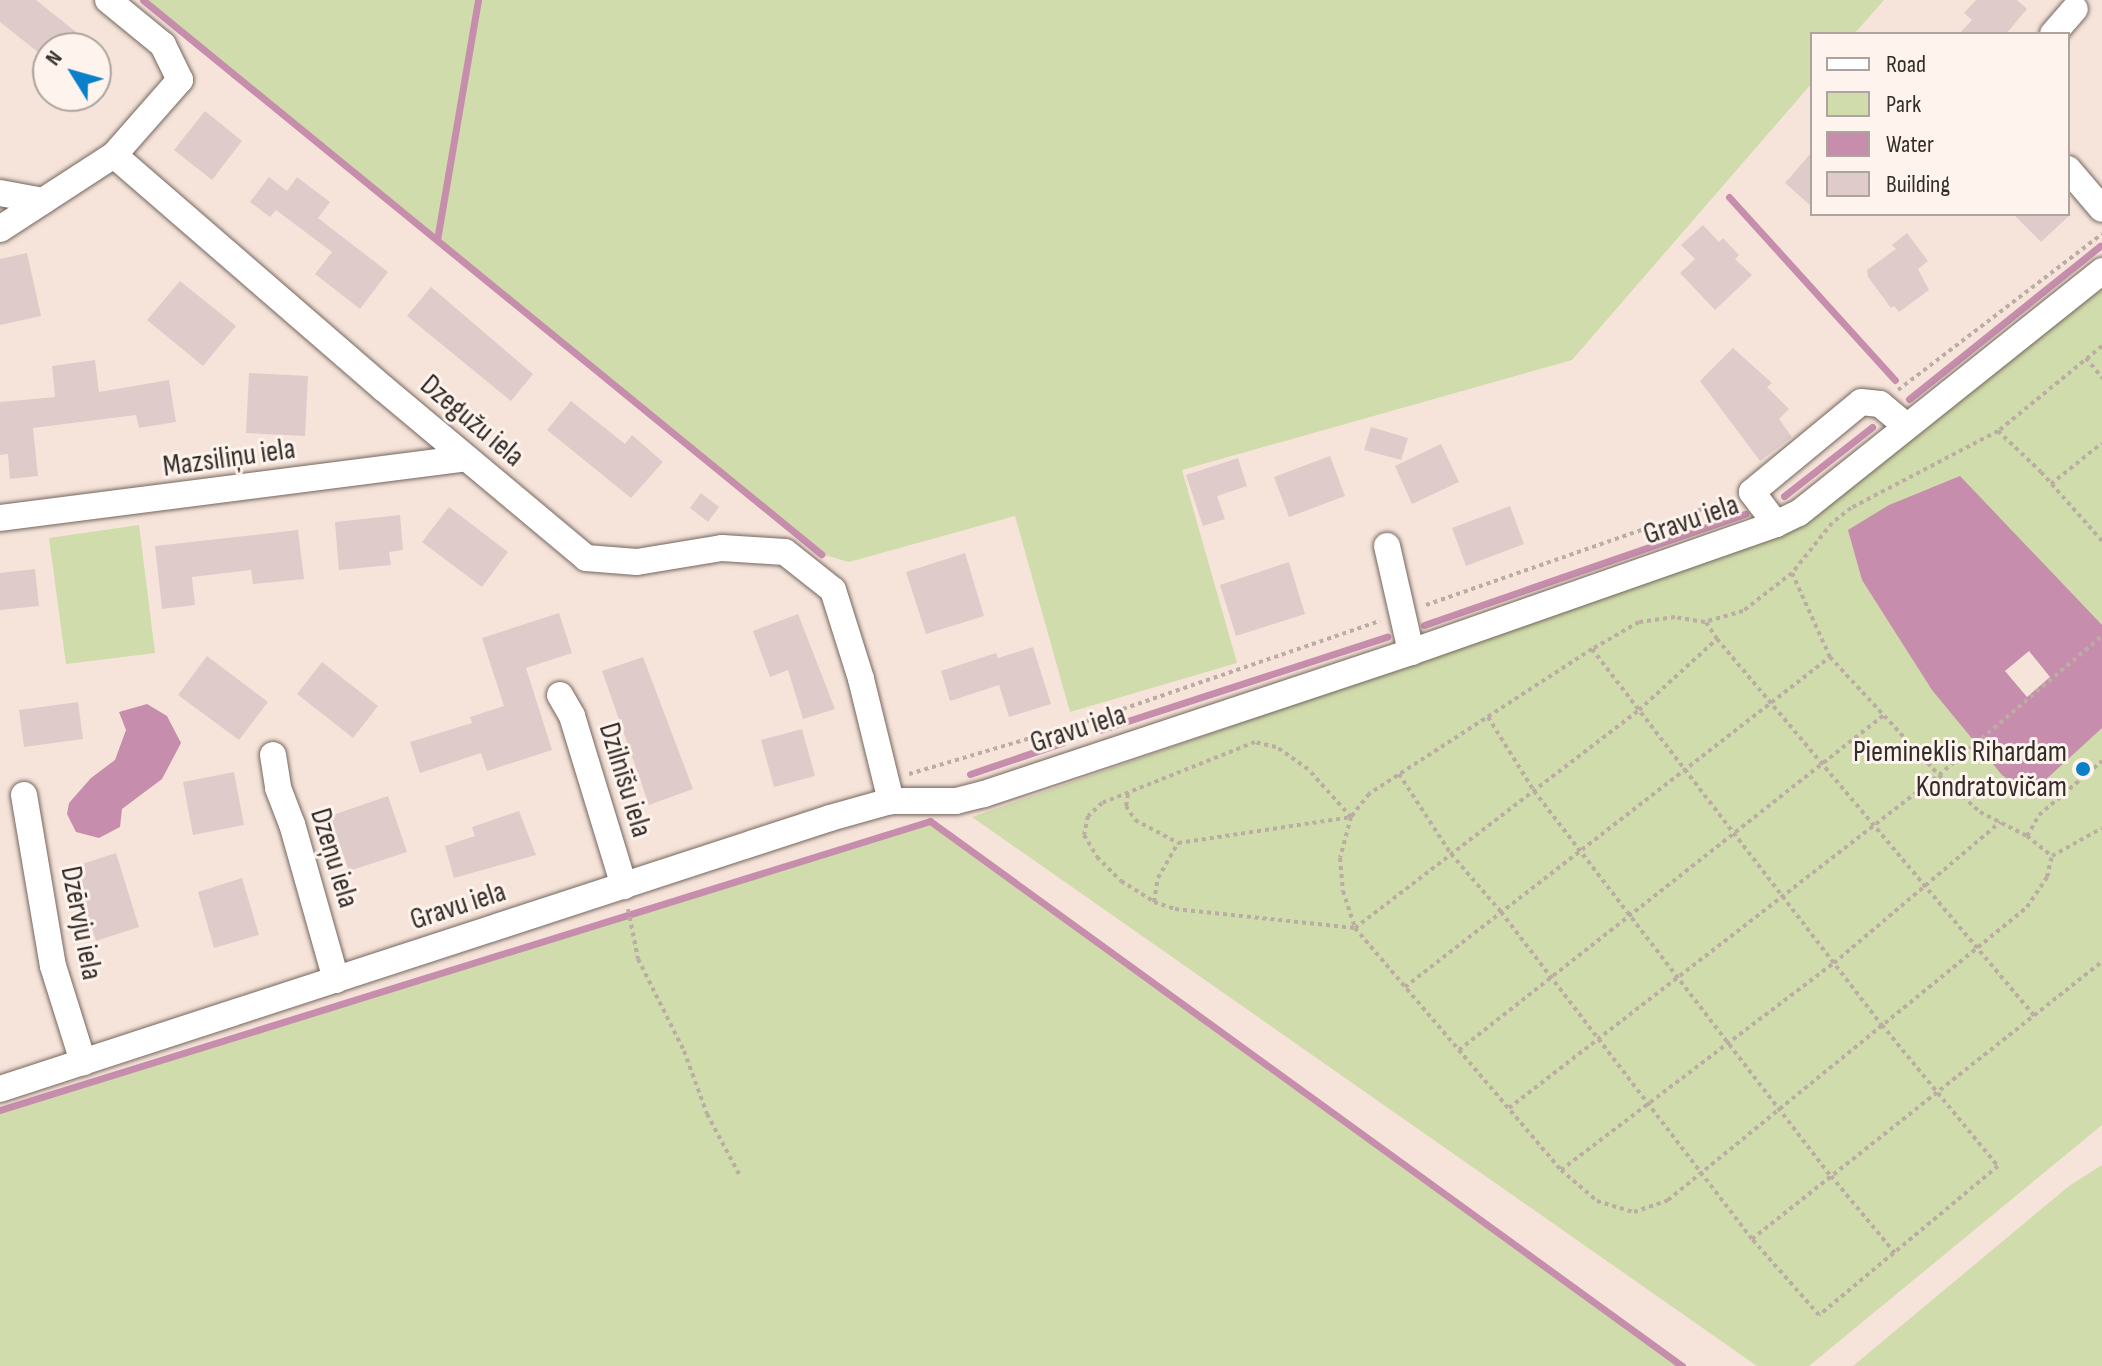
<!DOCTYPE html>
<meta charset="utf-8">
<style>
body{margin:0}
#map{position:relative;width:2102px;height:1366px;overflow:hidden;background:#f6e4da;font-family:"Sofia Sans Condensed",sans-serif}
div>[style]{position:absolute}
[style*='--x']{left:calc(var(--x)*1px);top:calc(var(--y)*1px);width:calc(var(--w)*1px);rotate:calc(var(--a)*1deg)}
.green>*{inset:0;background:#d0dcab}
.water>*{inset:0;background:#c68eac}
.pier>*{inset:0;background:#f6e4da}
.stream>*{height:7px;margin:-3.5px;padding:0 3.5px;transform-origin:3.5px;border-radius:3.5px;background:#c68eac}
.building>*{inset:0;background:#e0cbcb}
.path>*{height:4px;margin-top:-2px;transform-origin:0;background:repeating-linear-gradient(90deg,#bbaca4 0 4px,transparent 0 8px)}
.roads{filter:drop-shadow(0 0 2px #75665e) drop-shadow(0 0 2px #75665e)}
.street>*{height:26px;margin:-13px;padding:0 13px;transform-origin:13px;border-radius:13px;background:#fff}
.dots>*{width:22px;height:22px;translate:-50% -50%;box-sizing:border-box;border:4px solid #fef3ed;border-radius:50%}
span{translate:-50% -50%;white-space:nowrap;text-align:center;line-height:1.15;-webkit-text-stroke:6px #fef3ed;paint-order:stroke}
.street-label{font-size:30px;color:#332d29}
.poi-label{font-size:30px;color:#332d29}
.right{translate:-100% -50%;text-align:right}
.legend{position:absolute;left:1810px;top:32px;width:260px;height:184px;box-sizing:border-box;background:#fef3ed;border:2px solid #ada49f;margin:0;padding:10px 14px;list-style:none;font-size:24px;color:#332d29}
.legend li{display:flex;align-items:center;gap:16px;height:40px}
.legend b{width:40px;border:2px solid #ada49f}
.north{position:absolute;left:32px;top:32px;width:80px;height:80px;box-sizing:border-box;background:#fef3ed;border:2px solid #ada49f;border-radius:50%;rotate:307deg;font-size:22px;font-weight:700;line-height:32px;text-align:center;color:#332d29}
.north::after{content:'';display:block;margin:auto;width:28px;height:36px;background:#0b7fc8;clip-path:polygon(50% 0,100% 100%,50% 72%,0 100%)}
</style>
<div id="map">
<div class="green">
<div style="clip-path:polygon(143px 0,1884px 0,1854px 34px,1812px 34px,1812px 83px,1572px 360px,1182px 470px,1237px 663px,1070px 712px,1015px 516px,849px 562px,821px 554px)"></div>
<div style="clip-path:polygon(2102px 286px,2102px 1125px,1809px 1366px,1757px 1366px,972px 817px,1799px 528px)"></div>
<div style="clip-path:polygon(139px 525px,155px 653px,66px 664px,49px 538px)"></div>
<div style="clip-path:polygon(930px 821px,1682px 1366px,0 1366px,0 1110px)"></div>
<div style="clip-path:polygon(2102px 1165px,2102px 1366px,1853px 1366px,2069px 1186px)"></div>
</div>
<div class="water">
<div style="clip-path:polygon(1960px 476px,2102px 625px,2102px 728px,2030px 794px,2002px 775px,1932px 690px,1862px 580px,1848px 530px,1889px 505px)"></div>
<div style="clip-path:polygon(147px 704px,167px 716px,181px 743px,162px 779px,122px 809px,120px 827px,99px 838px,76px 832px,67px 814px,69px 803px,91px 778px,115px 760px,126px 730px,119px 712px)"></div>
</div>
<div class="pier">
<div style="clip-path:polygon(2029px 651px,2050px 677px,2027px 697px,2005px 671px)"></div>
</div>
<div class="stream">
<div style="--x:143;--y:0;--w:876;--a:39.25"></div>
<div style="--x:1729;--y:197;--w:247;--a:47.8"></div>
<div style="--x:437;--y:240;--w:243;--a:-80.3"></div>
<div style="--x:1909;--y:399;--w:245;--a:-38.7"></div>
<div style="--x:1784;--y:496;--w:112;--a:-38.1"></div>
<div style="--x:1424;--y:625;--w:340;--a:-19.1"></div>
<div style="--x:1100;--y:730;--w:302;--a:-18"></div>
<div style="--x:970;--y:774;--w:99;--a:-18.8"></div>
<div style="--x:0;--y:1110;--w:974;--a:-17.26"></div>
<div style="--x:930;--y:821;--w:929;--a:35.93"></div>
</div>
<div class="building">
<div style="clip-path:polygon(0 0,36px 0,96px 48px,48px 48px,48px 60px,0 22px)"></div>
<div style="clip-path:polygon(1976px 0,2017px 0,2027px 9px,2006px 34px,1959px 34px,1972px 20px,1964px 13px)"></div>
<div style="clip-path:polygon(205px 111px,242px 141px,212px 180px,174px 150px)"></div>
<div style="clip-path:polygon(1812px 152px,1812px 207px,1785px 183px)"></div>
<div style="clip-path:polygon(269px 177px,287px 191px,297px 177px,330px 202px,318px 218px,388px 272px,360px 309px,315px 274px,332px 252px,276px 210px,270px 217px,250px 202px)"></div>
<div style="clip-path:polygon(2013px 214px,2071px 214px,2041px 242px)"></div>
<div style="clip-path:polygon(1703px 225px,1719px 242px,1723px 238px,1739px 255px,1735px 259px,1752px 275px,1715px 310px,1680px 273px,1695px 259px,1681px 245px)"></div>
<div style="clip-path:polygon(1907px 233px,1928px 261px,1918px 269px,1929px 290px,1899px 312px,1894px 306px,1891px 308px,1868px 277px,1867px 270px,1896px 249px,1892px 245px)"></div>
<div style="clip-path:polygon(27px 253px,41px 316px,0 325px,0 259px)"></div>
<div style="clip-path:polygon(180px 281px,236px 326px,203px 366px,147px 320px)"></div>
<div style="clip-path:polygon(431px 287px,533px 374px,511px 401px,407px 316px)"></div>
<div style="clip-path:polygon(1733px 348px,1772px 383px,1767px 387px,1789px 409px,1779px 419px,1792px 437px,1760px 461px,1700px 381px)"></div>
<div style="clip-path:polygon(95px 360px,99px 392px,169px 380px,176px 422px,139px 428px,136px 415px,33px 428px,38px 476px,10px 479px,8px 454px,0 455px,0 402px,55px 397px,52px 366px)"></div>
<div style="clip-path:polygon(249px 373px,308px 376px,305px 436px,246px 433px)"></div>
<div style="clip-path:polygon(571px 401px,625px 444px,632px 435px,663px 462px,631px 498px,547px 430px)"></div>
<div style="clip-path:polygon(1371px 427px,1408px 438px,1401px 460px,1364px 450px)"></div>
<div style="clip-path:polygon(1441px 444px,1459px 482px,1412px 504px,1395px 466px)"></div>
<div style="clip-path:polygon(1330px 456px,1345px 496px,1289px 517px,1274px 477px)"></div>
<div style="clip-path:polygon(1238px 458px,1247px 486px,1217px 496px,1225px 519px,1203px 526px,1186px 475px)"></div>
<div style="clip-path:polygon(701px 493px,719px 507px,708px 522px,690px 508px)"></div>
<div style="clip-path:polygon(1510px 506px,1524px 544px,1466px 566px,1452px 528px)"></div>
<div style="clip-path:polygon(449px 507px,508px 552px,482px 587px,422px 542px)"></div>
<div style="clip-path:polygon(400px 515px,403px 550px,389px 552px,391px 565px,339px 570px,335px 522px)"></div>
<div style="clip-path:polygon(298px 530px,304px 579px,253px 584px,251px 570px,192px 577px,195px 605px,162px 609px,155px 546px)"></div>
<div style="clip-path:polygon(965px 553px,984px 616px,926px 634px,906px 572px)"></div>
<div style="clip-path:polygon(1289px 562px,1305px 614px,1236px 636px,1220px 585px)"></div>
<div style="clip-path:polygon(35px 569px,39px 606px,0 610px,0 573px)"></div>
<div style="clip-path:polygon(559px 613px,572px 653px,526px 668px,552px 750px,487px 771px,481px 753px,420px 773px,410px 742px,472px 723px,470px 717px,504px 706px,482px 638px)"></div>
<div style="clip-path:polygon(798px 614px,835px 709px,803px 719px,788px 670px,770px 677px,753px 631px)"></div>
<div style="clip-path:polygon(1033px 647px,1051px 704px,1009px 717px,999px 685px,950px 701px,941px 671px,996px 653px,998px 658px)"></div>
<div style="clip-path:polygon(207px 656px,268px 702px,239px 740px,178px 695px)"></div>
<div style="clip-path:polygon(643px 657px,693px 789px,649px 805px,602px 671px)"></div>
<div style="clip-path:polygon(322px 662px,378px 706px,353px 738px,297px 694px)"></div>
<div style="clip-path:polygon(78px 702px,83px 739px,24px 747px,19px 710px)"></div>
<div style="clip-path:polygon(802px 729px,815px 776px,774px 787px,761px 740px)"></div>
<div style="clip-path:polygon(234px 772px,244px 825px,193px 835px,183px 782px)"></div>
<div style="clip-path:polygon(388px 796px,407px 852px,349px 871px,330px 816px)"></div>
<div style="clip-path:polygon(519px 811px,536px 855px,454px 878px,445px 846px,475px 836px,472px 827px)"></div>
<div style="clip-path:polygon(116px 853px,139px 927px,96px 941px,73px 867px)"></div>
<div style="clip-path:polygon(242px 878px,259px 935px,214px 948px,198px 892px)"></div>
</div>
<div class="path">
<div style="--x:2102;--y:346;--w:134;--a:140.7"></div>
<div style="--x:1998;--y:431;--w:166;--a:152.4"></div>
<div style="--x:1851;--y:508;--w:24;--a:142"></div>
<div style="--x:1832;--y:523;--w:64;--a:128.7"></div>
<div style="--x:1792;--y:573;--w:62;--a:142.2"></div>
<div style="--x:1743;--y:611;--w:40;--a:164"></div>
<div style="--x:1705;--y:622;--w:30;--a:-171"></div>
<div style="--x:1675;--y:617;--w:36;--a:172"></div>
<div style="--x:1639;--y:622;--w:54;--a:150.1"></div>
<div style="--x:1592;--y:649;--w:266;--a:147"></div>
<div style="--x:1369;--y:794;--w:29;--a:128"></div>
<div style="--x:1351;--y:817;--w:42;--a:105"></div>
<div style="--x:1340;--y:858;--w:33;--a:85"></div>
<div style="--x:1343;--y:891;--w:39;--a:72"></div>
<div style="--x:1355;--y:928;--w:318;--a:49.6"></div>
<div style="--x:1561;--y:1170;--w:48;--a:40.7"></div>
<div style="--x:1597;--y:1201;--w:39;--a:17"></div>
<div style="--x:1634;--y:1212;--w:36;--a:-19"></div>
<div style="--x:1668;--y:1200;--w:463;--a:-39.2"></div>
<div style="--x:2027;--y:907;--w:36;--a:-56"></div>
<div style="--x:2047;--y:877;--w:22;--a:-77"></div>
<div style="--x:2052;--y:856;--w:57;--a:-29.2"></div>
<div style="--x:2086;--y:358;--w:26;--a:51"></div>
<div style="--x:1898;--y:390;--w:257;--a:-37.4"></div>
<div style="--x:1998;--y:431;--w:59;--a:43.6"></div>
<div style="--x:2041;--y:472;--w:92;--a:48.5"></div>
<div style="--x:2051;--y:484;--w:65;--a:-38.8"></div>
<div style="--x:1792;--y:573;--w:92;--a:65.7"></div>
<div style="--x:1830;--y:657;--w:161;--a:47.3"></div>
<div style="--x:1939;--y:775;--w:55;--a:42.1"></div>
<div style="--x:1980;--y:812;--w:53;--a:27.1"></div>
<div style="--x:2027;--y:836;--w:32;--a:39"></div>
<div style="--x:1426;--y:605;--w:323;--a:-19.2"></div>
<div style="--x:1717;--y:639;--w:493;--a:49.9"></div>
<div style="--x:1592;--y:649;--w:475;--a:52.4"></div>
<div style="--x:1882;--y:1025;--w:183;--a:50.6"></div>
<div style="--x:1998;--y:1166;--w:233;--a:140.2"></div>
<div style="--x:1819;--y:1315;--w:101;--a:-131.4"></div>
<div style="--x:1488;--y:717;--w:87;--a:58.1"></div>
<div style="--x:1534;--y:791;--w:486;--a:52.4"></div>
<div style="--x:1831;--y:1176;--w:100;--a:50.3"></div>
<div style="--x:909;--y:774;--w:184;--a:-16.5"></div>
<div style="--x:1085;--y:722;--w:312;--a:-18.9"></div>
<div style="--x:1399;--y:774;--w:95;--a:57"></div>
<div style="--x:1451;--y:854;--w:77;--a:49.2"></div>
<div style="--x:1501;--y:912;--w:412;--a:52.5"></div>
<div style="--x:1752;--y:1239;--w:446;--a:-38.4"></div>
<div style="--x:1128;--y:794;--w:12;--a:99"></div>
<div style="--x:1126;--y:806;--w:17;--a:57"></div>
<div style="--x:1135;--y:820;--w:49;--a:28.1"></div>
<div style="--x:1351;--y:817;--w:64;--a:-131.9"></div>
<div style="--x:1308;--y:769;--w:39;--a:-145"></div>
<div style="--x:1276;--y:747;--w:22;--a:-167"></div>
<div style="--x:1255;--y:742;--w:165;--a:158.3"></div>
<div style="--x:1102;--y:803;--w:19;--a:137"></div>
<div style="--x:1088;--y:816;--w:19;--a:102"></div>
<div style="--x:1084;--y:835;--w:26;--a:59"></div>
<div style="--x:1097;--y:857;--w:34;--a:45"></div>
<div style="--x:1121;--y:881;--w:39;--a:32"></div>
<div style="--x:1154;--y:902;--w:22;--a:18"></div>
<div style="--x:1175;--y:909;--w:181;--a:6"></div>
<div style="--x:1355;--y:928;--w:358;--a:-37.5"></div>
<div style="--x:1639;--y:710;--w:105;--a:-42.3"></div>
<div style="--x:1717;--y:639;--w:20;--a:-123"></div>
<div style="--x:2027;--y:836;--w:24;--a:-60"></div>
<div style="--x:2039;--y:815;--w:83;--a:-40.6"></div>
<div style="--x:1154;--y:902;--w:24;--a:-81"></div>
<div style="--x:1158;--y:878;--w:40;--a:-60.3"></div>
<div style="--x:1178;--y:843;--w:175;--a:-8.5"></div>
<div style="--x:628;--y:909;--w:51;--a:78.7"></div>
<div style="--x:638;--y:959;--w:103;--a:63.4"></div>
<div style="--x:684;--y:1051;--w:67;--a:69.9"></div>
<div style="--x:707;--y:1114;--w:68;--a:61.9"></div>
<div style="--x:1405;--y:987;--w:538;--a:-37.83"></div>
<div style="--x:1459;--y:1050;--w:541;--a:-38.25"></div>
<div style="--x:1509;--y:1108;--w:544;--a:-37.75"></div>
<div style="--x:1939;--y:775;--w:214;--a:-40.5"></div>
<div style="--x:1561;--y:1170;--w:343;--a:-37.2"></div>
<div style="--x:1834;--y:963;--w:218;--a:-40.3"></div>
</div>
<div class="roads">
<div class="street">
<div style="--x:2053;--y:34;--w:33;--a:-49"></div>
<div style="--x:114;--y:155;--w:356;--a:40.9"></div>
<div style="--x:383;--y:388;--w:265;--a:39.9"></div>
<div style="--x:586;--y:558;--w:51;--a:4.5"></div>
<div style="--x:637;--y:562;--w:86;--a:-9.4"></div>
<div style="--x:722;--y:548;--w:63;--a:3.6"></div>
<div style="--x:785;--y:552;--w:61;--a:38.4"></div>
<div style="--x:833;--y:590;--w:93;--a:72.5"></div>
<div style="--x:861;--y:679;--w:126;--a:76.2"></div>
<div style="--x:2068;--y:169;--w:52;--a:49.6"></div>
<div style="--x:0;--y:193;--w:44;--a:10.5"></div>
<div style="--x:0;--y:229;--w:136;--a:-33"></div>
<div style="--x:114;--y:155;--w:100;--a:-48.7"></div>
<div style="--x:180;--y:80;--w:39;--a:-116"></div>
<div style="--x:163;--y:45;--w:71;--a:-140.7"></div>
<div style="--x:0;--y:518;--w:470;--a:-7.3"></div>
<div style="--x:1776;--y:524;--w:40;--a:-127"></div>
<div style="--x:1752;--y:492;--w:141;--a:-39.5"></div>
<div style="--x:1861;--y:402;--w:19;--a:6"></div>
<div style="--x:1880;--y:404;--w:35;--a:40"></div>
<div style="--x:1387;--y:546;--w:109;--a:77.2"></div>
<div style="--x:560;--y:695;--w:24;--a:60"></div>
<div style="--x:572;--y:716;--w:178;--a:73"></div>
<div style="--x:273;--y:755;--w:33;--a:81"></div>
<div style="--x:278;--y:788;--w:39;--a:69"></div>
<div style="--x:292;--y:824;--w:162;--a:74.2"></div>
<div style="--x:24;--y:795;--w:173;--a:80.4"></div>
<div style="--x:53;--y:966;--w:101;--a:72.6"></div>
<div style="--x:0;--y:1089;--w:873;--a:-18.08"></div>
<div style="--x:830;--y:818;--w:63;--a:-15.6"></div>
<div style="--x:891;--y:801;--w:65;--a:0"></div>
<div style="--x:956;--y:801;--w:29;--a:-14"></div>
<div style="--x:984;--y:794;--w:450;--a:-18.4"></div>
<div style="--x:1411;--y:652;--w:387;--a:-19.3"></div>
<div style="--x:1776;--y:524;--w:25;--a:-26"></div>
<div style="--x:1799;--y:513;--w:388;--a:-38.6"></div>
</div>
</div>
<div class="dots">
<div style="left:2083px;top:769px;background:#0b7fc8"></div>
</div>
<div class="street-label">
<span style="left:472px;top:421px;rotate:40deg">Dzegužu iela</span>
<span style="left:229px;top:458px;rotate:-8deg">Mazsiliņu iela</span>
<span style="left:1691px;top:520px;rotate:-19deg">Gravu iela</span>
<span style="left:1078px;top:729px;rotate:-18deg">Gravu iela</span>
<span style="left:625px;top:780px;rotate:73deg">Dzilnīšu iela</span>
<span style="left:334px;top:858px;rotate:73deg">Dzeņu iela</span>
<span style="left:458px;top:906px;rotate:-18deg">Gravu iela</span>
<span style="left:81px;top:923px;rotate:79deg">Dzērvju iela</span>
</div>
<div class="poi-label">
<span class="right" style="left:2067px;top:769px">Piemineklis Rihardam<br>Kondratovičam</span>
</div>
<ul class="legend">
<li><b style="height:10px;background:#fff"></b>Road</li>
<li><b style="height:22px;background:#d0dcab"></b>Park</li>
<li><b style="height:22px;background:#c68eac"></b>Water</li>
<li><b style="height:22px;background:#e0cbcb"></b>Building</li>
</ul>
<div class="north">N</div>
</div>
